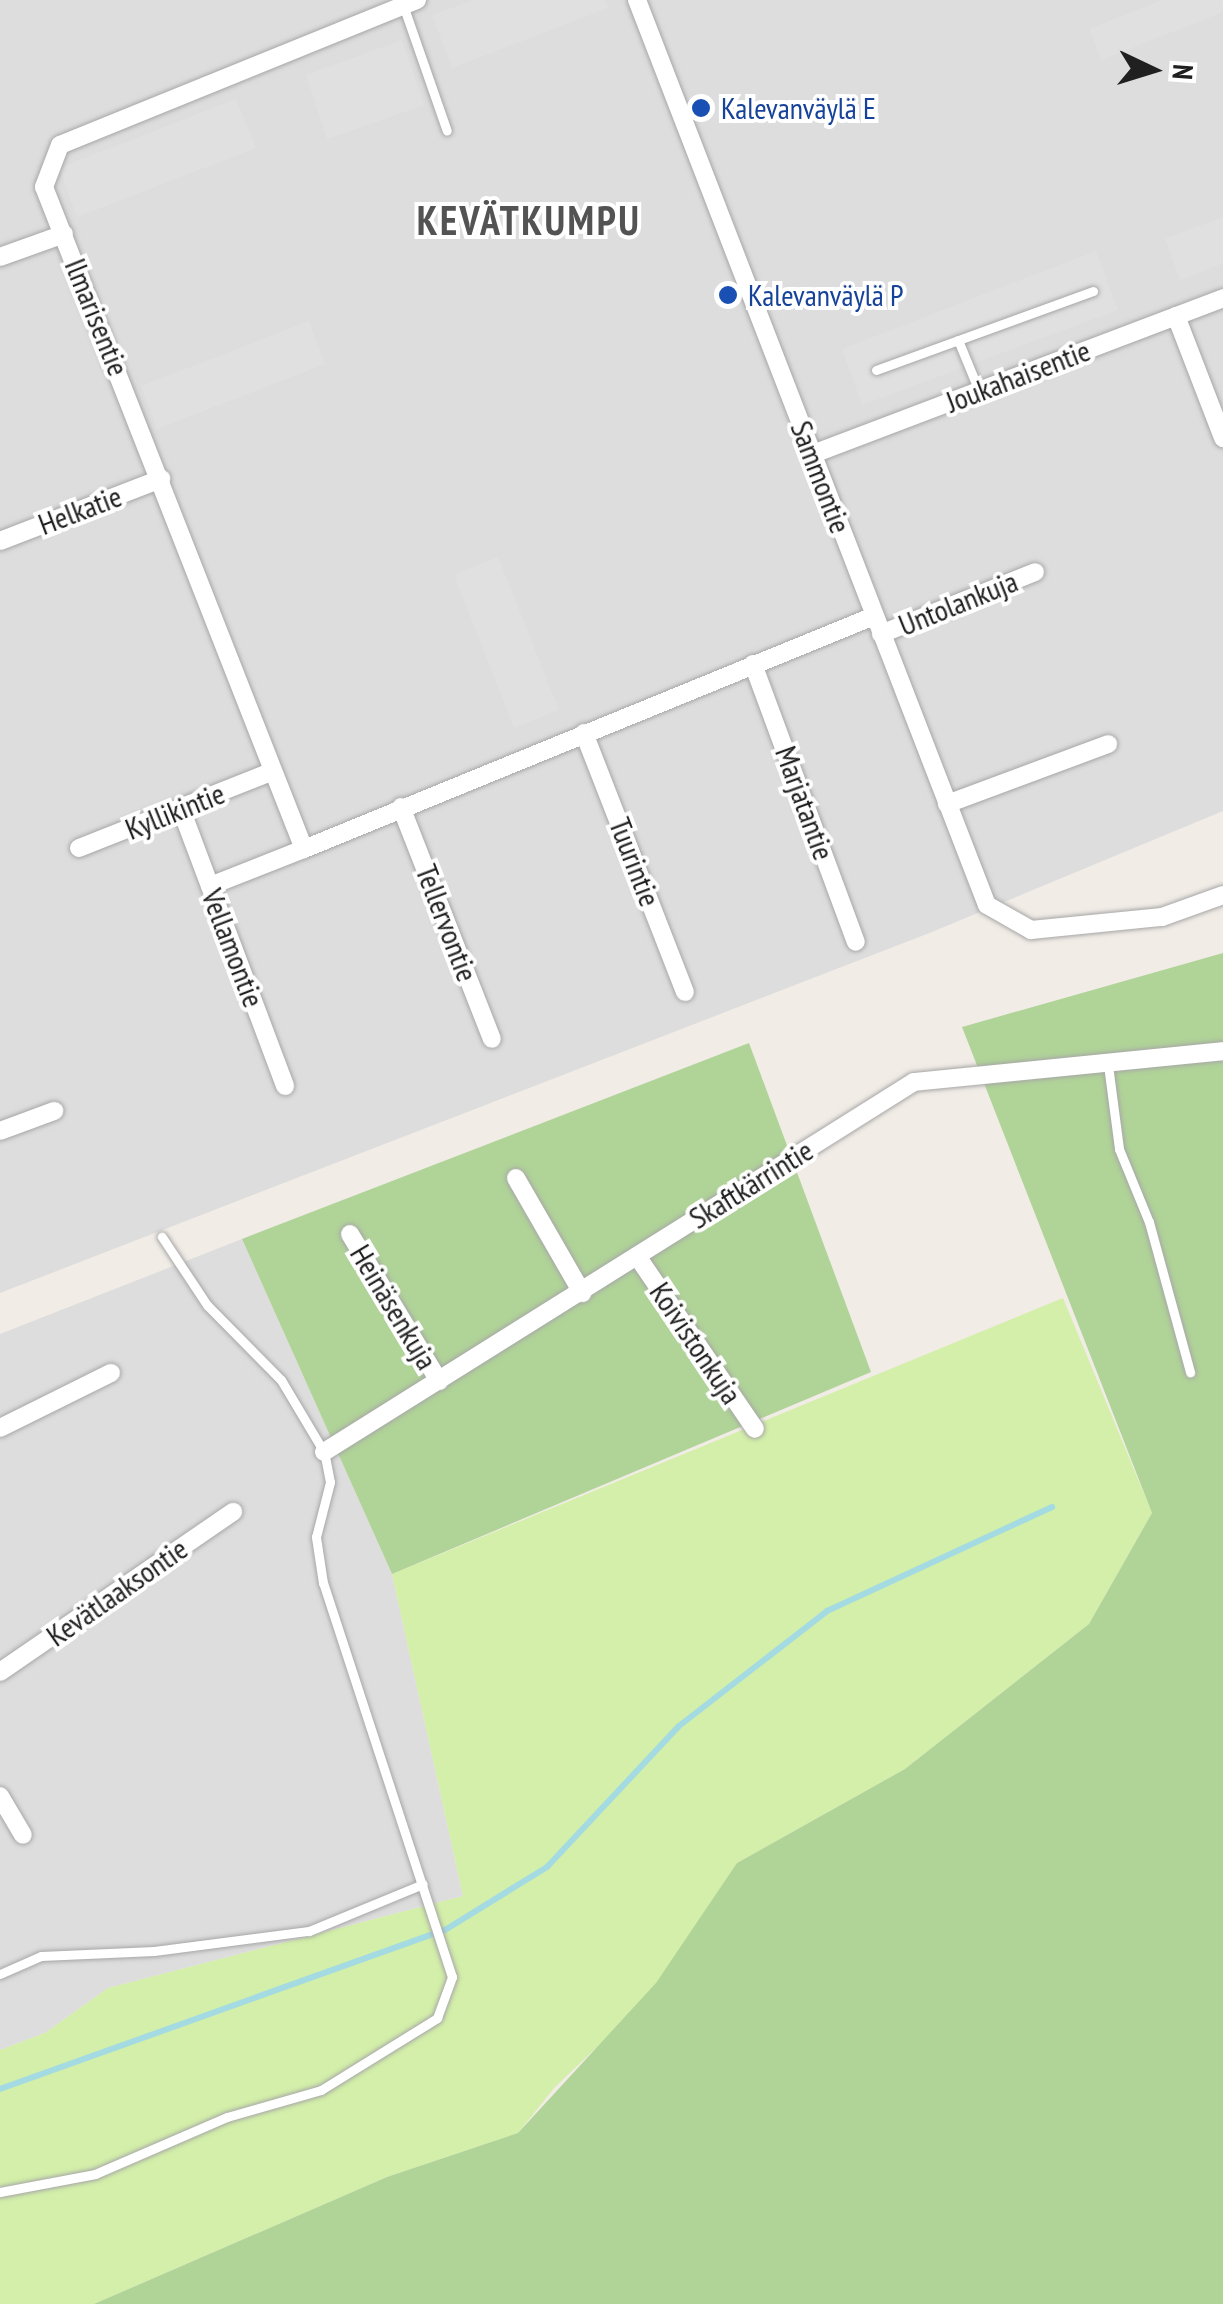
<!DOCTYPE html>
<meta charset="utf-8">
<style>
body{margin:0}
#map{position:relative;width:1223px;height:2304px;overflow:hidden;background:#f1ece6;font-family:"PT Sans Narrow",sans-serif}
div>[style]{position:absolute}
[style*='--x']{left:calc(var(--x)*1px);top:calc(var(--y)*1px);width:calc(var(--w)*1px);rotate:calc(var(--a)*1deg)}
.residential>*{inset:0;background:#dedddd}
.grass>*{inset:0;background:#d3efa9}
.forest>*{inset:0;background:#b0d398}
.parking>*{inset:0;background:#e0e0e0}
.stream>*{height:6px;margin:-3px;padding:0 3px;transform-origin:3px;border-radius:3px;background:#a4dbe2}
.roads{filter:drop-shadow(0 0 2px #a7a7a7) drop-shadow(0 0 2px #a7a7a7)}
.lane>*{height:9px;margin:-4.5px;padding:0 4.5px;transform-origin:4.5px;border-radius:4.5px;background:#fff}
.street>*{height:18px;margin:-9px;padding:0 9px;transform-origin:9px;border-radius:9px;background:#fff}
.dots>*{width:28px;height:28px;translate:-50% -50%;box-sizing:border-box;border:5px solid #fff;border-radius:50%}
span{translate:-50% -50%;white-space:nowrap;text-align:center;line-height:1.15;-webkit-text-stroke:8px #fff;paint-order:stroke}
.transit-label{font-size:30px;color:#164399}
.left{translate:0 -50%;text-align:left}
.street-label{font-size:30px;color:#202020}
.district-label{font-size:40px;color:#535353;font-weight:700;letter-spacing:2.5px}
.north{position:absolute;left:1103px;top:20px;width:100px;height:100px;-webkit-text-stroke:8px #fff;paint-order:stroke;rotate:94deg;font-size:28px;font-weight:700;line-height:40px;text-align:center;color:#202020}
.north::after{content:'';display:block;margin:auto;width:35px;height:45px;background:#202020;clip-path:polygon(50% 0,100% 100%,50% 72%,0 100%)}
</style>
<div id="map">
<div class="residential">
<div style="clip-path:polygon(0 0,1223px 0,1223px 811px,932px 932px,0 1293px)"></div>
<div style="clip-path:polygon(242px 1239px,392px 1574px,463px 1896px,108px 1988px,45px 2033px,0 2050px,0 1334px)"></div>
</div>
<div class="grass">
<div style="clip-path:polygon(1063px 1298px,1152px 1513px,1089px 1624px,905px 1769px,737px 1863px,660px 1987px,555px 2087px,518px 2133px,387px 2177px,94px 2304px,0 2304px,0 2050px,45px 2033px,108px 1988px,463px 1896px,392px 1574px)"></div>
</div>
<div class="forest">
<div style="clip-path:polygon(1223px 953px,1223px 2304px,94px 2304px,387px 2177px,518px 2133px,656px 1983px,737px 1863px,905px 1769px,1089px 1624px,1152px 1513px,962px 1027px)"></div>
<div style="clip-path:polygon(749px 1043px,871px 1372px,392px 1574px,242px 1239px)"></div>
</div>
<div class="parking">
<div style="clip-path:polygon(474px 0,605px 0,608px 8px,452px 68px,432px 15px)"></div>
<div style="clip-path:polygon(1162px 0,1223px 0,1223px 12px,1101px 60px,1089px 29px)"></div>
<div style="clip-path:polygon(402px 40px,424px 105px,327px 139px,306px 75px)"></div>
<div style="clip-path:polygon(236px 99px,256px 148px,77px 217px,59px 168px)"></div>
<div style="clip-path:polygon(1223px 217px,1223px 263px,1180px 280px,1165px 239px)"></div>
<div style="clip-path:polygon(1096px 251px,1118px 310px,862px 405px,842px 349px)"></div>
<div style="clip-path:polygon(309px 321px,325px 364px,157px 429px,141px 386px)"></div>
<div style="clip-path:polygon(498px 557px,559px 710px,514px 728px,454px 575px)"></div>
</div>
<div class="stream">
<div style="--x:0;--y:2089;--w:473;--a:-19.7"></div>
<div style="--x:445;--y:1930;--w:120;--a:-31.7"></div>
<div style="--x:547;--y:1867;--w:193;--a:-46.9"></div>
<div style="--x:679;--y:1726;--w:187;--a:-37.8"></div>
<div style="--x:827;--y:1611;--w:248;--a:-24.8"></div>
</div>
<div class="roads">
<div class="lane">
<div style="--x:403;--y:5;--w:133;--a:70.8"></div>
<div style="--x:958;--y:340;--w:55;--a:67.6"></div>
<div style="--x:876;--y:370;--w:231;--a:-20"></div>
<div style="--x:1108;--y:1065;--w:85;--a:82.5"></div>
<div style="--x:1119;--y:1149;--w:79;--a:67.7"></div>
<div style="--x:1149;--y:1222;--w:156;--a:74.7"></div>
<div style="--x:0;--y:1974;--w:45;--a:-23.7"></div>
<div style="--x:41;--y:1956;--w:113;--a:-2.5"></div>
<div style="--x:154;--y:1951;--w:156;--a:-7.4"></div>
<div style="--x:309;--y:1931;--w:123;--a:-22.4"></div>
<div style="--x:0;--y:2192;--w:97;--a:-10.7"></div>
<div style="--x:95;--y:2174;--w:144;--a:-23.4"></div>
<div style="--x:227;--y:2117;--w:98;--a:-16"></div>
<div style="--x:321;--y:2090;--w:137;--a:-31.8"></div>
<div style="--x:437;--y:2018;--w:44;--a:-69.9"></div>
<div style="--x:452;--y:1977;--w:415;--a:-108.1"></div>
<div style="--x:323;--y:1583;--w:47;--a:-98.7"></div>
<div style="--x:316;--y:1537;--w:57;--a:-75.7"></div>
<div style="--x:330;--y:1482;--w:31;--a:-101"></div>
<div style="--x:324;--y:1452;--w:84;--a:-120.8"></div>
<div style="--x:281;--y:1380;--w:105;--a:-134.6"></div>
<div style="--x:207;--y:1305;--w:82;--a:-123.5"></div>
</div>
<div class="street">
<div style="--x:417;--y:0;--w:385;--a:157.9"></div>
<div style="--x:60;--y:145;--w:45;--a:110.9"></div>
<div style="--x:44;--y:187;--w:711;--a:68.56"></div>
<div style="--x:304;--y:849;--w:616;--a:-22.23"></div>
<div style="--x:637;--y:0;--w:970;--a:68.86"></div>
<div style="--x:987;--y:905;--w:51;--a:29.6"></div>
<div style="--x:1031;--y:930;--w:132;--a:-5.7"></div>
<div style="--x:1162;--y:917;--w:65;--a:-19.8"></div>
<div style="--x:0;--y:257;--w:68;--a:-19.8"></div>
<div style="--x:1176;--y:316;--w:131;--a:68.9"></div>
<div style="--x:813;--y:454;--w:439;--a:-20.8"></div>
<div style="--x:0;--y:541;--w:173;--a:-21.1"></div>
<div style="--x:881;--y:634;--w:166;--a:-21.9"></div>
<div style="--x:753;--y:664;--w:296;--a:69.7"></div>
<div style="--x:584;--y:733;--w:278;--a:68.7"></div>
<div style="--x:947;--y:804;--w:172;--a:-20.4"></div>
<div style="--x:401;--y:807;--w:249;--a:68.6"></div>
<div style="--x:181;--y:809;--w:296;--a:69.4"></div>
<div style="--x:79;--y:848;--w:206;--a:-21.6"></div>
<div style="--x:210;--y:886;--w:101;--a:-21.5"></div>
<div style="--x:0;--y:1131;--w:58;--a:-20.3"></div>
<div style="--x:516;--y:1178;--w:133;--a:60.1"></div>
<div style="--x:350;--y:1234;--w:172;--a:58.8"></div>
<div style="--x:637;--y:1256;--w:209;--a:55.7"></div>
<div style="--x:0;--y:1428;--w:124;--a:-26.4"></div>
<div style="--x:324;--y:1452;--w:696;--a:-32.09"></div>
<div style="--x:914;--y:1082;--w:311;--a:-5.7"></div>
<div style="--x:0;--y:1672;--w:283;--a:-34.5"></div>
<div style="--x:0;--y:1796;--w:45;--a:59.5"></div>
</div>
</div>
<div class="dots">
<div style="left:701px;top:108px;background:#1a4fb4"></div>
<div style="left:728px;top:295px;background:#1a4fb4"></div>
</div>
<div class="transit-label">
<span class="left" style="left:721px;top:108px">Kalevanväylä E</span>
<span class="left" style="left:748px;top:295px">Kalevanväylä P</span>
</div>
<div class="street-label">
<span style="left:97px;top:317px;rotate:68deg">Ilmarisentie</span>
<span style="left:1018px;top:376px;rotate:-21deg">Joukahaisentie</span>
<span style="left:821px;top:477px;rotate:69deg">Sammontie</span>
<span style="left:80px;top:510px;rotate:-21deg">Helkatie</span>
<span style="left:958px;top:603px;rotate:-22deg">Untolankuja</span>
<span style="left:805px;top:803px;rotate:70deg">Marjatantie</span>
<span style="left:175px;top:811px;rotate:-22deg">Kyllikintie</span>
<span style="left:635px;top:862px;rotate:69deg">Tuurintie</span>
<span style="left:447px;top:923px;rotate:69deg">Tellervontie</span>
<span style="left:233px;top:948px;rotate:69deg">Vellamontie</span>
<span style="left:751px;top:1184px;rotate:-32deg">Skaftkärrintie</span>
<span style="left:394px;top:1307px;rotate:59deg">Heinäsenkuja</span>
<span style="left:696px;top:1343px;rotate:56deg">Koivistonkuja</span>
<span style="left:117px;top:1592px;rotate:-35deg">Kevätlaaksontie</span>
</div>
<div class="district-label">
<span style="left:529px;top:220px">KEVÄTKUMPU</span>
</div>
<div class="north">N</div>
</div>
